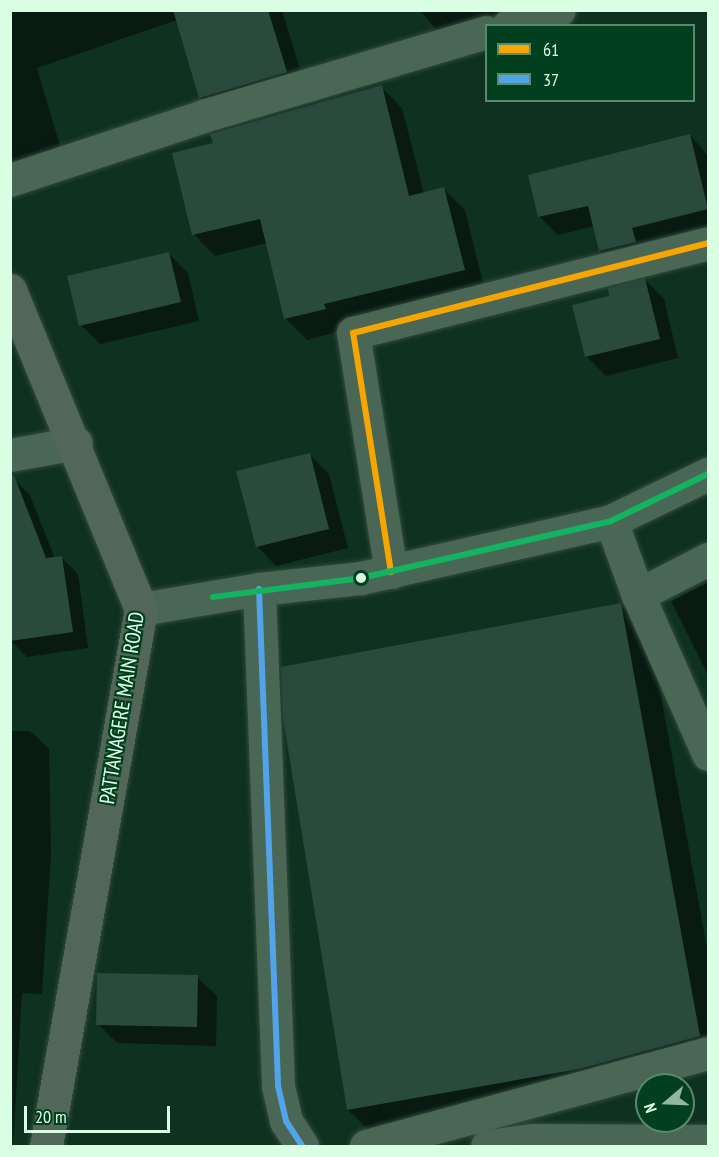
<!DOCTYPE html>
<style>
body{margin:0}
#map{position:relative;width:719px;height:1157px;overflow:hidden;background:#0f3120;font-family:"PT Sans Narrow",sans-serif}
div>[style]{position:absolute}
[style*='--x']{left:calc(var(--x)*1px);top:calc(var(--y)*1px);width:calc(var(--w)*1px);rotate:calc(var(--a)*1deg)}
.shadow>*{inset:0;background:#0007}
.building>*{inset:0;background:#2a4a3e}
.roads{filter:drop-shadow(0 0 2px #324a3c) drop-shadow(0 0 2px #324a3c)}
.street>*{height:33px;margin:-16.5px;padding:0 16.5px;transform-origin:16.5px;border-radius:16.5px;background:#4a6756}
.secondary>*{height:33px;margin:-16.5px;padding:0 16.5px;transform-origin:16.5px;border-radius:16.5px;background:#526757}
.bus-1>*{height:6px;margin:-3px;padding:0 3px;transform-origin:3px;border-radius:3px;background:#f7a600}
.bus-2>*{height:6px;margin:-3px;padding:0 3px;transform-origin:3px;border-radius:3px;background:#53a3e8}
.bus-3>*{height:6px;margin:-3px;padding:0 3px;transform-origin:3px;border-radius:3px;background:#13b361}
.dots>*{width:16px;height:16px;translate:-50% -50%;box-sizing:border-box;border:3px solid #013f1f;border-radius:50%}
span{translate:-50% -50%;white-space:nowrap;text-align:center;line-height:1.15;-webkit-text-stroke:4.5px #013f1f;paint-order:stroke}
.street-label{font-size:21px;color:#dafee3}
.frame{position:absolute;inset:0;border:12px solid #dafee3;pointer-events:none}
.legend{position:absolute;left:485px;top:24px;width:210px;height:78px;box-sizing:border-box;background:#013f1f;border:2px solid #588b6d;margin:0;padding:8px 10px;list-style:none;font-size:18px;color:#dafee3}
.legend li{display:flex;align-items:center;gap:12px;height:30px}
.legend b{width:30px;border:2px solid #588b6d}
.north{position:absolute;left:635px;top:1073px;width:60px;height:60px;box-sizing:border-box;background:#013f1f;border:2px solid #588b6d;border-radius:50%;rotate:251deg;font-size:16px;font-weight:700;line-height:24px;text-align:center;color:#dafee3}
.north::after{content:'';display:block;margin:auto;width:21px;height:27px;background:#93b69f;clip-path:polygon(50% 0,100% 100%,50% 72%,0 100%)}
.scale{position:absolute;left:24px;top:1106px;width:146px;height:27px;box-sizing:border-box;border:3px solid #dafee3;border-top:0;padding-left:8px;font-size:18px;line-height:21px;white-space:nowrap;color:#dafee3;-webkit-text-stroke:4px #013f1f;paint-order:stroke}
</style>
<div id="map">
<div class="shadow">
<div style="clip-path:polygon(10px 10px,282px 10px,307px 93px,222px 119px,200px 97px,177px 20px,37px 68px,61px 149px,10px 163px)"></div>
<div style="clip-path:polygon(420px 10px,535px 10px,445px 40px)"></div>
<div style="clip-path:polygon(381px 87px,402px 108px,424px 194px,444px 189px,465px 210px,485px 291px,307px 340px,285px 318px,267px 243px,215px 256px,194px 234px,214px 144px)"></div>
<div style="clip-path:polygon(690px 135px,708px 156px,708px 231px,618px 269px,600px 251px,594px 226px,558px 235px,540px 217px,530px 176px)"></div>
<div style="clip-path:polygon(169px 254px,188px 273px,199px 321px,100px 344px,81px 325px)"></div>
<div style="clip-path:polygon(645px 280px,664px 299px,678px 358px,606px 376px,586px 356px,611px 297px)"></div>
<div style="clip-path:polygon(310px 455px,329px 474px,348px 548px,276px 566px,257px 546px)"></div>
<div style="clip-path:polygon(14px 479px,30px 495px,55px 559px,62px 558px,78px 574px,88px 648px,27px 657px,10px 640px)"></div>
<div style="clip-path:polygon(708px 582px,708px 675px,671px 601px)"></div>
<div style="clip-path:polygon(621px 605px,650px 635px,708px 954px,708px 1071px,610px 1098px,378px 1139px,348px 1110px)"></div>
<div style="clip-path:polygon(10px 731px,30px 731px,49px 749px,51px 853px,42px 994px,22px 993px,13px 1146px)"></div>
<div style="clip-path:polygon(197px 977px,217px 996px,216px 1046px,117px 1043px,98px 1024px)"></div>
</div>
<div class="building">
<div style="clip-path:polygon(173px 10px,268px 10px,287px 72px,199px 98px)"></div>
<div style="clip-path:polygon(382px 85px,409px 196px,444px 187px,465px 270px,324px 304px,326px 309px,284px 319px,260px 219px,192px 235px,172px 153px,213px 143px,210px 134px)"></div>
<div style="clip-path:polygon(690px 134px,708px 209px,632px 228px,636px 242px,599px 251px,588px 206px,538px 217px,528px 175px)"></div>
<div style="clip-path:polygon(169px 252px,181px 302px,79px 326px,67px 276px)"></div>
<div style="clip-path:polygon(645px 278px,660px 339px,585px 357px,572px 305px,609px 296px,608px 288px)"></div>
<div style="clip-path:polygon(310px 453px,329px 529px,256px 547px,236px 471px)"></div>
<div style="clip-path:polygon(14px 475px,46px 558px,62px 556px,73px 632px,10px 641px,10px 476px)"></div>
<div style="clip-path:polygon(621px 603px,700px 1036px,579px 1069px,347px 1110px,283px 718px,281px 667px)"></div>
<div style="clip-path:polygon(97px 973px,198px 975px,197px 1027px,96px 1025px)"></div>
</div>
<div class="roads">
<div class="street">
<div style="--x:508;--y:26;--w:53;--a:-17.4"></div>
<div style="--x:10;--y:180;--w:203;--a:-18.3"></div>
<div style="--x:203;--y:116;--w:295;--a:-16.5"></div>
<div style="--x:10;--y:455;--w:67;--a:-10.3"></div>
<div style="--x:611;--y:521;--w:79;--a:70"></div>
<div style="--x:708;--y:559;--w:79;--a:152.8"></div>
<div style="--x:638;--y:595;--w:174;--a:66.2"></div>
<div style="--x:391;--y:572;--w:242;--a:-99"></div>
<div style="--x:353;--y:333;--w:366;--a:-14.2"></div>
<div style="--x:259;--y:589;--w:497;--a:87.8"></div>
<div style="--x:278;--y:1086;--w:36;--a:77"></div>
<div style="--x:286;--y:1121;--w:30;--a:57"></div>
<div style="--x:141;--y:609;--w:120;--a:-9.6"></div>
<div style="--x:259;--y:589;--w:103;--a:-6.2"></div>
<div style="--x:361;--y:578;--w:256;--a:-12.8"></div>
<div style="--x:611;--y:521;--w:108;--a:-25.9"></div>
<div style="--x:366;--y:1146;--w:354;--a:-15.2"></div>
<div style="--x:487;--y:1146;--w:45;--a:-7.6"></div>
<div style="--x:532;--y:1140;--w:176;--a:0.3"></div>
</div>
<div class="secondary">
<div style="--x:10;--y:290;--w:345;--a:67.7"></div>
<div style="--x:141;--y:609;--w:545;--a:100.03"></div>
</div>
</div>
<div class="bus-1">
<div style="--x:391;--y:572;--w:242;--a:-99"></div>
<div style="--x:353;--y:333;--w:366;--a:-14.2"></div>
</div>
<div class="bus-2">
<div style="--x:259;--y:589;--w:497;--a:87.8"></div>
<div style="--x:278;--y:1086;--w:36;--a:77"></div>
<div style="--x:286;--y:1121;--w:30;--a:57"></div>
</div>
<div class="bus-3">
<div style="--x:213;--y:597;--w:149;--a:-7.3"></div>
<div style="--x:361;--y:578;--w:256;--a:-12.8"></div>
<div style="--x:611;--y:521;--w:108;--a:-25.9"></div>
</div>
<div class="dots">
<div style="left:361px;top:578px;background:#dafee3"></div>
</div>
<div class="street-label">
<span style="left:122px;top:708px;rotate:-81deg">PATTANAGERE MAIN ROAD</span>
</div>
<div class="frame"></div>
<ul class="legend">
<li><b style="height:8px;background:#f7a600"></b>61</li>
<li><b style="height:8px;background:#53a3e8"></b>37</li>
</ul>
<div class="north">N</div>
<div class="scale">20 m</div>
</div>
